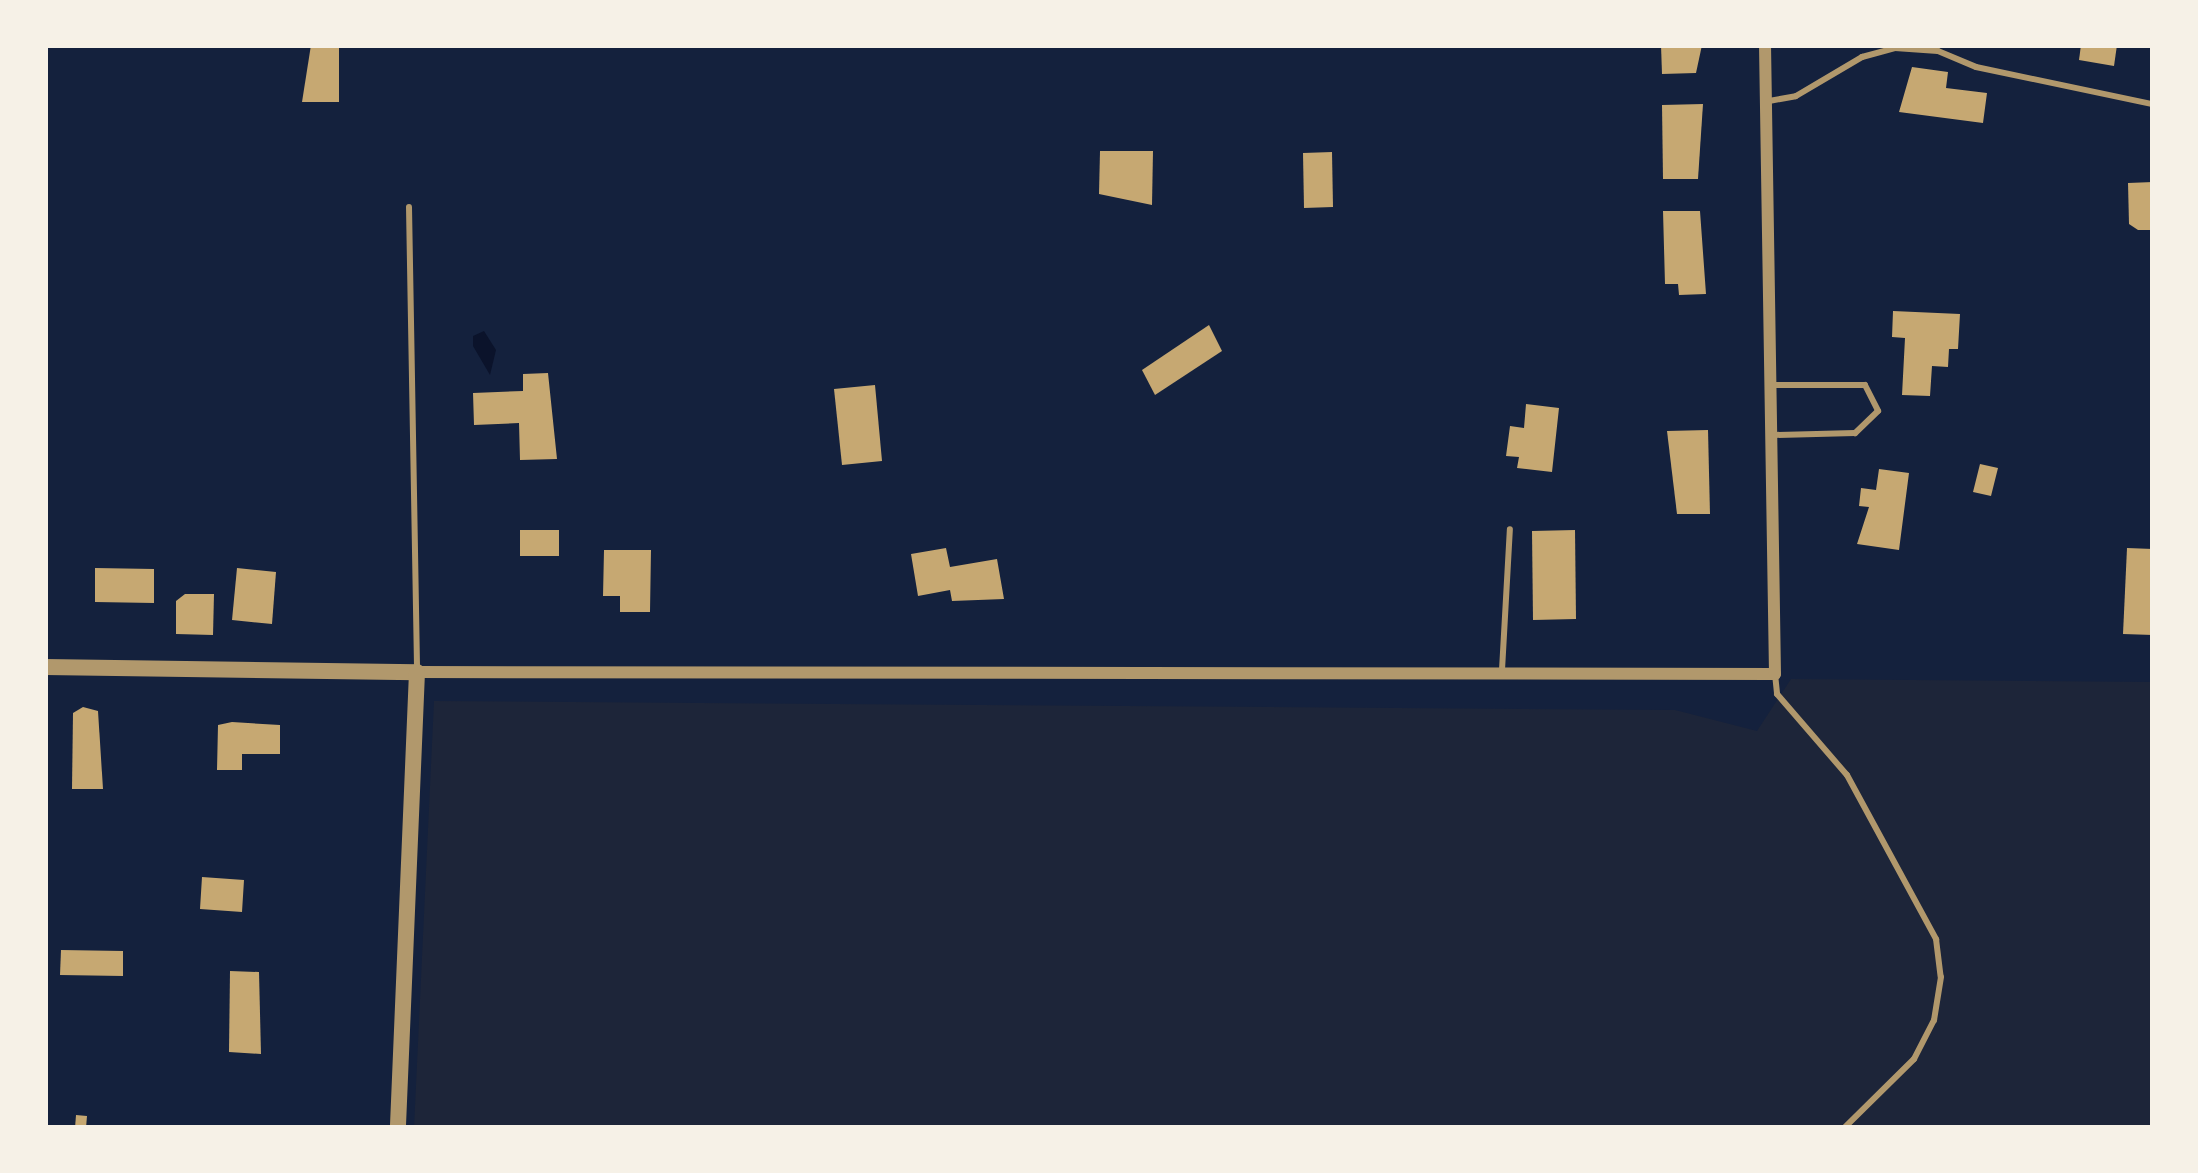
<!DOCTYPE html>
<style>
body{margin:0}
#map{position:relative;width:2198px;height:1173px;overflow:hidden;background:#14213d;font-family:Karla,sans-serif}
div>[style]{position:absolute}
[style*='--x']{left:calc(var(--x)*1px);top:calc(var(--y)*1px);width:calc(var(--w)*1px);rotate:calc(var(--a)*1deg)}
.green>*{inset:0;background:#1d2539}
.water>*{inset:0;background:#0b132b}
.building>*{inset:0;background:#c6a872}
.service>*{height:6px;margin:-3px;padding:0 3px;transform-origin:3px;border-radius:3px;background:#b1986c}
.minor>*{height:12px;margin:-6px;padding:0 6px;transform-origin:6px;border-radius:6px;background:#b1986c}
.tertiary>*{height:16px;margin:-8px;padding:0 8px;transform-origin:8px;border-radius:8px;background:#b1986c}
span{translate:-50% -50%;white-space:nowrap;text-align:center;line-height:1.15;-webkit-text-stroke:10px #f6f1e7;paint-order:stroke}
.frame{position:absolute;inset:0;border:48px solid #f6f1e7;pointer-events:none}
</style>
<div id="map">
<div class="green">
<div style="clip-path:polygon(1791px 679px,2153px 682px,2153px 1128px,414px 1128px,434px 701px,1675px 710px,1757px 731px)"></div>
</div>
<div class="water">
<div style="clip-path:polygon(484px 331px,496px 350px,490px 375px,473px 346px,473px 336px)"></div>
</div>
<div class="building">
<div style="clip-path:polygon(311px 45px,339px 45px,339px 102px,302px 102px)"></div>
<div style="clip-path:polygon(1661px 45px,1702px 45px,1696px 73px,1662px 74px)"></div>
<div style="clip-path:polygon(2081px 45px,2117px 45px,2114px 66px,2079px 60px)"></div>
<div style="clip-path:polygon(1912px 67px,1948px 72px,1946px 88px,1987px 93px,1983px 123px,1899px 112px)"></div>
<div style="clip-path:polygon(1703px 104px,1698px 179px,1663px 179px,1662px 105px)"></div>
<div style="clip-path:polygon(1100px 151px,1153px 151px,1152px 205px,1099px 194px)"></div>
<div style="clip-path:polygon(1332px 152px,1333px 207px,1304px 208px,1303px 153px)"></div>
<div style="clip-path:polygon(2153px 182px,2153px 230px,2138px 230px,2129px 224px,2128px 183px)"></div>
<div style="clip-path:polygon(1663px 211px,1700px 211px,1706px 294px,1679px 295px,1678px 284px,1665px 284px)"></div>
<div style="clip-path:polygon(1893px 311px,1960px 314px,1958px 349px,1949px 349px,1948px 367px,1932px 366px,1930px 396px,1902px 395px,1905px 338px,1892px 337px)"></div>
<div style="clip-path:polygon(1209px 325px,1222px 351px,1155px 395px,1142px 370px)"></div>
<div style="clip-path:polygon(548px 373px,557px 459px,520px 460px,519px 423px,474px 425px,473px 393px,523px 391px,523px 374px)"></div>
<div style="clip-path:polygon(875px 385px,882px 461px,842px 465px,834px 389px)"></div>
<div style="clip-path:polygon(1526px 404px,1559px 408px,1552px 472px,1517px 468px,1519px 457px,1506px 456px,1510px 426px,1524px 428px)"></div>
<div style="clip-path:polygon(1708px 430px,1710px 514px,1677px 514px,1667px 431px)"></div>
<div style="clip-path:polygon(1980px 464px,1998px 468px,1991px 496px,1973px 492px)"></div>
<div style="clip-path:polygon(1879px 469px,1909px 473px,1899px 550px,1857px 544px,1869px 507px,1859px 506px,1861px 488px,1876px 490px)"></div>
<div style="clip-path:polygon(520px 530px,559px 530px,559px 556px,520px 556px)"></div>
<div style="clip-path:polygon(1575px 530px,1576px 619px,1533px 620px,1532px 531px)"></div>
<div style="clip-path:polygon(946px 548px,950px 567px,997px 559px,1004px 599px,952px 601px,950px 590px,918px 596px,911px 554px)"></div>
<div style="clip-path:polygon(2127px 548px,2153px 549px,2153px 635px,2123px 634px)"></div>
<div style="clip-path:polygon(604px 550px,651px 550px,650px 612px,620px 612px,620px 596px,603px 596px)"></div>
<div style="clip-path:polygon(95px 568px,154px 569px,154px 603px,95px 602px)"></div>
<div style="clip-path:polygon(237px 568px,276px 572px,272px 624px,232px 620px)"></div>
<div style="clip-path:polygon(185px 594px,214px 594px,213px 635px,176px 634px,176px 601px)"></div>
<div style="clip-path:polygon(83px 707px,98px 711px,103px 789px,72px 789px,73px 713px)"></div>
<div style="clip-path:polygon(232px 722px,280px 725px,280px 754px,242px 754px,242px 770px,217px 770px,218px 725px)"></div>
<div style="clip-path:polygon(202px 877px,244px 880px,242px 912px,200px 909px)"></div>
<div style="clip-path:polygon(61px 950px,123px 951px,123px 976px,60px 975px)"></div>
<div style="clip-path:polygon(230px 971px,259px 972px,261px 1054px,229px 1052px)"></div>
<div style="clip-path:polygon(76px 1115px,87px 1116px,86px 1128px,75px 1128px)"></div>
</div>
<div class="service">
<div style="--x:1769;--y:101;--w:27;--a:-10"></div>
<div style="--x:1796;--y:96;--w:77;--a:-30.6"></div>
<div style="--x:1862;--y:57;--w:34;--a:-15"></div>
<div style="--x:1895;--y:48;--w:43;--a:4"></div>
<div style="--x:1938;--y:51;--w:41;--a:22.8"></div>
<div style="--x:1976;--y:67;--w:179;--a:11.9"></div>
<div style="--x:409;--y:207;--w:461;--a:89"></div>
<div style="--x:1771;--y:385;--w:94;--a:0"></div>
<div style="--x:1865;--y:385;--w:29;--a:63"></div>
<div style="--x:1878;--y:411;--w:32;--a:136"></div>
<div style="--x:1855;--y:433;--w:81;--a:178.6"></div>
<div style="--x:1502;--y:670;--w:141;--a:-86.8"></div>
<div style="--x:1775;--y:674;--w:20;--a:84"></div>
<div style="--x:1777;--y:694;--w:107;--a:49.2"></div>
<div style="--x:1847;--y:775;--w:187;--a:61.5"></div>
<div style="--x:1936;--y:939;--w:38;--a:83"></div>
<div style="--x:1941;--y:977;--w:44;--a:99.2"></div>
<div style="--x:1934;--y:1020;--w:44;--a:117.1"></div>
<div style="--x:1914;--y:1059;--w:98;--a:135.4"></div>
</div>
<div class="minor">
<div style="--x:417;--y:672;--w:1358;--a:0.08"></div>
<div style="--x:1775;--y:674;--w:629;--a:-90.91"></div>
</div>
<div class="tertiary">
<div style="--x:45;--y:667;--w:372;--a:0.8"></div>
<div style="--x:417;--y:672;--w:456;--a:92.4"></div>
</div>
<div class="frame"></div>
</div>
